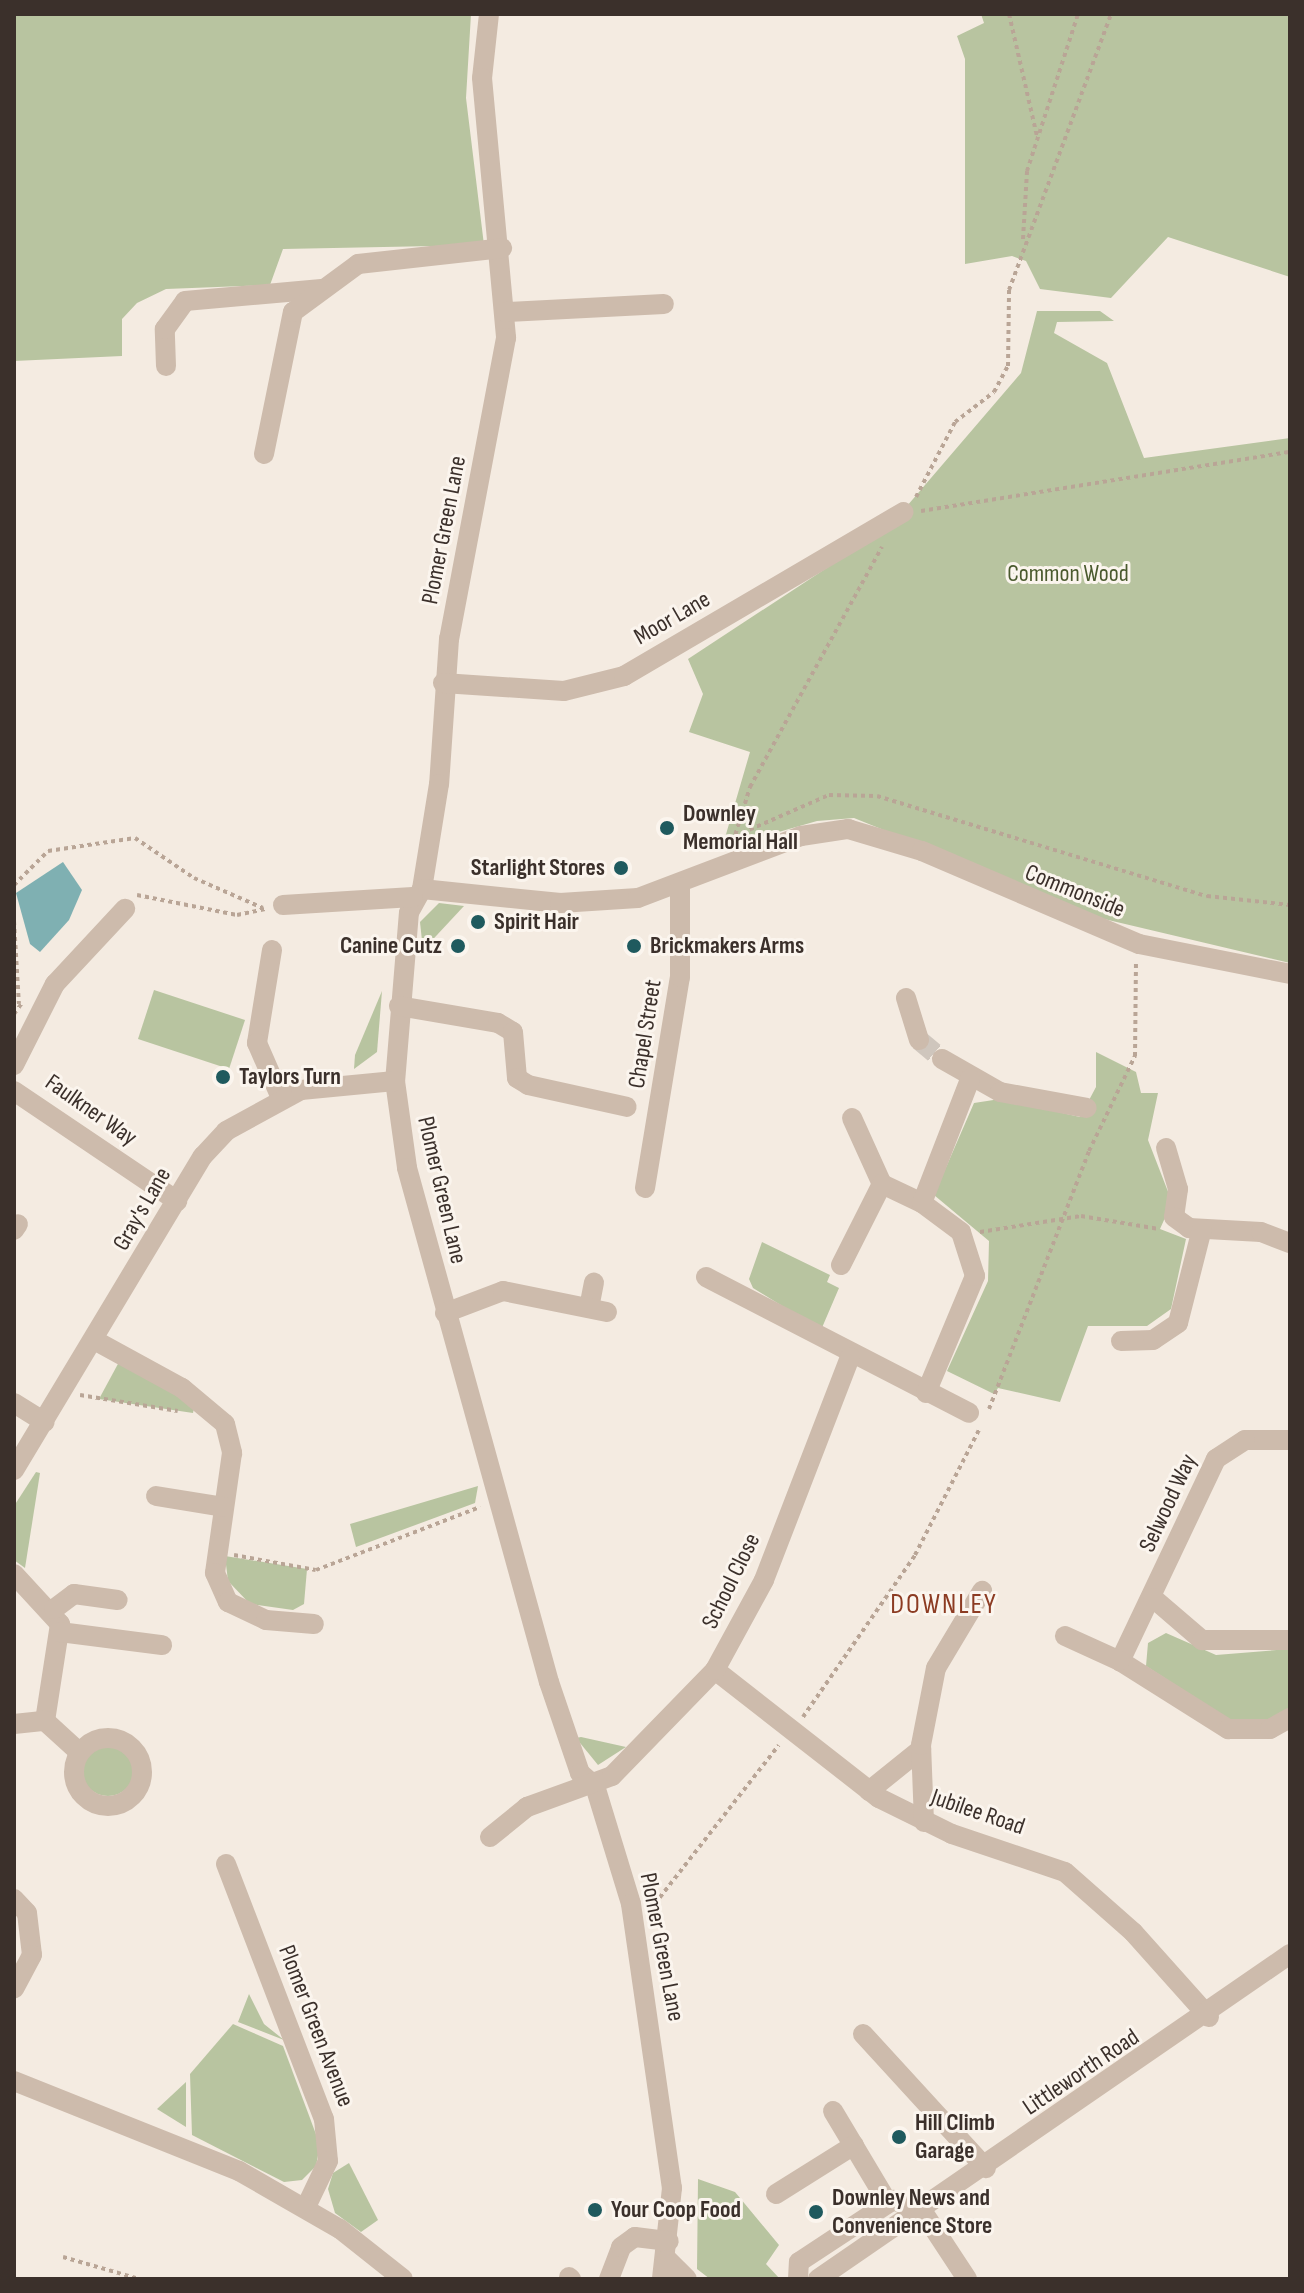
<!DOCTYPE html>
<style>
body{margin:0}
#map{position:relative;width:1304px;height:2293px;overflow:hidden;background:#f4ebe1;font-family:"Sofia Sans Condensed",sans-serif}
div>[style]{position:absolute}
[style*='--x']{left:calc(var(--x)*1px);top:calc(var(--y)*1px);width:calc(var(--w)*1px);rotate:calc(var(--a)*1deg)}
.green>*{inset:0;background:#b8c4a0}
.round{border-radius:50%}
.water>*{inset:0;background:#7fb0b2}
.minor-tunnel>*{height:20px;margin-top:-10px;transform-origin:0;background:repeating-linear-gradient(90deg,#cfc6bd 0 20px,transparent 0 30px)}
.path>*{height:4px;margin-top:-2px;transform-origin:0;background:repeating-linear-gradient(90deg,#b9a596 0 4px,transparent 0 8px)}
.minor>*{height:20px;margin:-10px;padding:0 10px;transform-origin:10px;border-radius:10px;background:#cdbbac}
.minor>.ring{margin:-10px;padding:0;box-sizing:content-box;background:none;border:20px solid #cdbbac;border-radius:50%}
.dots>*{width:22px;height:22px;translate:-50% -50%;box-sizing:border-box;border:4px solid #fbf5ee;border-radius:50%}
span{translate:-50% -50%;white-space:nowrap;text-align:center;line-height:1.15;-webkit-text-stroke:6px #fbf5ee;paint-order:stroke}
.street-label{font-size:24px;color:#3b302b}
.park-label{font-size:24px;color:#4a5a2e}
.poi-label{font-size:24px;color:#3b302b;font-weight:700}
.left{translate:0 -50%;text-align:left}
.right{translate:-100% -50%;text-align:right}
.quarter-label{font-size:28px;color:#8c3b22;letter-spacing:2px}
.frame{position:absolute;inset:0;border:16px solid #3b302b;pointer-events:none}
</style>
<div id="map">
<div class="green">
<div style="clip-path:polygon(14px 14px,471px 14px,466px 98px,484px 245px,283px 249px,270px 285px,166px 289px,137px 303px,122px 319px,122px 356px,14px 361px)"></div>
<div style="clip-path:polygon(981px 14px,1290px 14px,1290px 277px,1168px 237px,1111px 298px,1040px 289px,1026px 261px,1012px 256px,965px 264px,965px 59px,957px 36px,984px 23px)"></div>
<div style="clip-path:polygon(1037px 311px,1100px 311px,1114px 321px,1057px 322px,1054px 333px,1107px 363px,1144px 458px,1290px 438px,1290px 963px,1104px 919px,854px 818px,817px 821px,722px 848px,750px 752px,689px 732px,703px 694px,688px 659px,889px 527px,1021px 373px)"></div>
<div style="clip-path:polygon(439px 903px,464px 906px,423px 950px,420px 922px)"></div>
<div style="clip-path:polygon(154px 990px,245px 1020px,229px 1069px,138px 1039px)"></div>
<div style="clip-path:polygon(382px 991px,377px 1052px,354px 1069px,355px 1055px)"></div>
<div style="clip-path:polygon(1096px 1052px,1136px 1072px,1141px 1093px,1158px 1093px,1148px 1140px,1172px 1202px,1160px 1229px,1186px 1239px,1171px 1309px,1147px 1326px,1088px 1326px,1060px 1402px,998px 1388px,994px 1394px,947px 1371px,988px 1281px,989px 1241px,934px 1195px,974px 1103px,1000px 1099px,1080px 1117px,1096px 1087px)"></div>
<div style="clip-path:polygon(762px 1242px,830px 1275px,827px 1282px,839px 1288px,821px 1330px,753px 1288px,749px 1279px)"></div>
<div style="clip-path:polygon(119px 1362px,195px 1403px,193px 1413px,99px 1399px)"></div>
<div style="clip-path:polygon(36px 1472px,40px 1473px,25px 1568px,14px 1560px,14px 1506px)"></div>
<div style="clip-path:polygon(478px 1486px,475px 1503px,356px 1547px,350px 1524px)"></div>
<div style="clip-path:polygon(225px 1556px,307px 1569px,304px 1604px,293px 1610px,250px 1604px,228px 1581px)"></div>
<div style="clip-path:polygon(1166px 1633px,1216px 1655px,1290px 1649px,1290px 1712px,1251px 1729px,1239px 1726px,1146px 1666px,1148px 1643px)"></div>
<div style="clip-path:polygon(576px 1738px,581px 1737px,626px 1747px,598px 1765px)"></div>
<div class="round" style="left:81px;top:1742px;width:54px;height:54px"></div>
<div style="clip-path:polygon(249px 1994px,264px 2024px,284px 2040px,238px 2022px)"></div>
<div style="clip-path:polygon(233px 2024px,283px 2046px,320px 2145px,316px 2166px,302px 2180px,284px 2182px,192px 2135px,190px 2074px)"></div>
<div style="clip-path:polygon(186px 2082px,186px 2127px,157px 2109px)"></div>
<div style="clip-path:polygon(349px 2163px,378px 2220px,361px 2232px,335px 2213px,328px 2189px,333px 2173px)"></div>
<div style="clip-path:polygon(698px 2179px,735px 2192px,779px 2245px,766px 2264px,780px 2279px,710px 2279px,697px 2269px)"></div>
</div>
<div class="water">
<div style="clip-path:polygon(63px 862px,82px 890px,69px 920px,40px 952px,30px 944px,16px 893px)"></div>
</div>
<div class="minor-tunnel">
<div style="--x:919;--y:1040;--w:30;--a:40"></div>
</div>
<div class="path">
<div style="--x:1009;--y:14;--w:125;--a:77.1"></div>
<div style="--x:1023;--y:239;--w:68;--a:-86.6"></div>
<div style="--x:1027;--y:171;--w:165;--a:-72"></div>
<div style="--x:916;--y:497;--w:85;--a:-62.5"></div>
<div style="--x:955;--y:422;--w:49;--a:-37.6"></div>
<div style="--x:994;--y:392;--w:30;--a:-62"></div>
<div style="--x:1008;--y:366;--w:76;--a:-89.2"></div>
<div style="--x:1009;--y:290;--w:294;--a:-69.7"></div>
<div style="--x:921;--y:511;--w:374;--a:-9.1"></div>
<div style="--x:735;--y:836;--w:103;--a:-23.6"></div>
<div style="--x:829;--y:795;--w:48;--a:1.2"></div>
<div style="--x:877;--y:796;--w:345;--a:16.9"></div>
<div style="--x:1207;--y:896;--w:83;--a:6.2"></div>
<div style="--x:733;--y:842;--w:58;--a:-72.8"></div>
<div style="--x:750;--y:787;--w:274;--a:-61.2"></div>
<div style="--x:14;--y:885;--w:48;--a:-45"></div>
<div style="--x:48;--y:851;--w:88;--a:-8.5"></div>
<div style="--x:135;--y:838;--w:71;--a:34.1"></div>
<div style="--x:194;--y:878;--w:75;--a:23.5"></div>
<div style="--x:137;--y:895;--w:102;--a:11.3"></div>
<div style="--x:237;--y:915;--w:30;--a:-12"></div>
<div style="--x:14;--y:921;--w:83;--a:86.6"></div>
<div style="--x:14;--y:1014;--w:14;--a:-54"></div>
<div style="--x:980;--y:1232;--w:102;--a:-9"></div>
<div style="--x:1081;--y:1216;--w:79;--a:9.5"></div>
<div style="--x:80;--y:1395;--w:99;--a:9.3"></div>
<div style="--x:989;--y:1409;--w:277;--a:-68.8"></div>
<div style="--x:1089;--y:1151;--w:106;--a:-64.2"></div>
<div style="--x:1135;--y:1056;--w:95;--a:-89.4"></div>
<div style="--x:234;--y:1555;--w:83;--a:10.4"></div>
<div style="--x:316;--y:1570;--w:176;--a:-21"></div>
<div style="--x:803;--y:1717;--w:197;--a:-55.3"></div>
<div style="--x:915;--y:1555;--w:143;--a:-62.9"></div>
<div style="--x:650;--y:1910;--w:209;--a:-52"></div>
<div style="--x:63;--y:2257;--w:79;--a:16.1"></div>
</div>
<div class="minor">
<div style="--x:489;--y:14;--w:64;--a:96.2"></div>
<div style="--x:482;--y:78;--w:261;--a:84.7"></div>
<div style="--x:506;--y:338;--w:306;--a:100.7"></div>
<div style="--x:449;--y:639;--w:145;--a:93.9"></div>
<div style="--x:439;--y:784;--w:106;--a:99.2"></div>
<div style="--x:422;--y:889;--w:26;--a:119"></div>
<div style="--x:409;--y:912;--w:170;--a:94.7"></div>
<div style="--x:395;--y:1081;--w:88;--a:82.1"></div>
<div style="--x:407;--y:1168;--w:533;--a:74.56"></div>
<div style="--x:549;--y:1682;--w:96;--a:71.2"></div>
<div style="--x:580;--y:1773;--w:20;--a:41"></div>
<div style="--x:595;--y:1786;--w:123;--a:73"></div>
<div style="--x:631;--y:1904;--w:287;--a:81.8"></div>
<div style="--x:672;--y:2188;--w:92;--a:96.3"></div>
<div style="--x:506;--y:312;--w:158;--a:-2.9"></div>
<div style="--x:166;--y:366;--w:37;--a:-92"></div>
<div style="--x:165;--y:329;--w:34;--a:-54"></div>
<div style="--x:185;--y:301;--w:137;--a:-5"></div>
<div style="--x:264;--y:454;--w:145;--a:-78.5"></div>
<div style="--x:293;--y:312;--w:81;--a:-36.4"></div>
<div style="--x:358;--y:264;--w:145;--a:-6.3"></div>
<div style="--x:443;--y:683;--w:121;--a:3.8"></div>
<div style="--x:564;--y:691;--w:62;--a:-14"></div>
<div style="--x:624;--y:676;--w:324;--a:-30.4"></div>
<div style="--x:422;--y:889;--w:139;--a:5.8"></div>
<div style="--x:560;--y:903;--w:78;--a:-3.7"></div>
<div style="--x:638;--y:898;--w:174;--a:-20.8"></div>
<div style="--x:801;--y:836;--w:48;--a:-8.5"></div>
<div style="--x:848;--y:829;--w:77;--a:16.6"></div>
<div style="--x:922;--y:851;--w:236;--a:23.2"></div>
<div style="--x:1139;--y:944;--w:154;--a:11.2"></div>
<div style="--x:283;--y:905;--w:130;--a:-3.5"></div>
<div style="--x:272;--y:950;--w:94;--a:99.2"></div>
<div style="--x:257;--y:1043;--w:60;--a:66.4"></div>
<div style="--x:906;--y:998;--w:44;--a:72.8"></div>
<div style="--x:399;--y:1006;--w:100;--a:9.7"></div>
<div style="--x:498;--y:1023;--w:17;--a:31"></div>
<div style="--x:513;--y:1032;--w:46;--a:85"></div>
<div style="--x:517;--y:1078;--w:13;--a:32"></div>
<div style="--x:528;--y:1085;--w:101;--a:12.5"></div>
<div style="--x:942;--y:1059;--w:67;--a:29.6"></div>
<div style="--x:1000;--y:1092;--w:88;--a:10.4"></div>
<div style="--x:14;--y:1065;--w:91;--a:-63.2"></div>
<div style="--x:55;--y:984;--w:103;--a:-47"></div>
<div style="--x:14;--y:1091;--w:197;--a:34"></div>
<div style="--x:852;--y:1118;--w:72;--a:65.6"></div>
<div style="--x:882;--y:1184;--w:44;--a:25.4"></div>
<div style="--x:1166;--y:1148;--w:43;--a:73.7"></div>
<div style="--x:1178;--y:1189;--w:28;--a:98"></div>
<div style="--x:1174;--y:1217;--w:19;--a:36"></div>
<div style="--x:1189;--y:1228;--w:72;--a:3.2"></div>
<div style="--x:1261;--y:1232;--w:31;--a:21"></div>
<div style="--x:645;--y:1188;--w:214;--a:-80.6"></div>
<div style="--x:680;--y:977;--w:90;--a:-90"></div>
<div style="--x:14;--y:1230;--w:7;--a:-56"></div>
<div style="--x:841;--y:1265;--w:91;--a:-63.2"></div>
<div style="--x:706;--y:1277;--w:296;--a:27.3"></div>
<div style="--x:589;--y:1308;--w:26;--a:-79"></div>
<div style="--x:445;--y:1313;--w:62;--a:-20.8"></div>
<div style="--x:503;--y:1291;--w:106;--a:11.4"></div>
<div style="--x:96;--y:1341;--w:98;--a:28.7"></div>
<div style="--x:182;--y:1388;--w:56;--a:39.9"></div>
<div style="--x:225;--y:1424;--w:30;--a:76"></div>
<div style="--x:232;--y:1453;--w:121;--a:98.1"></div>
<div style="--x:215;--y:1573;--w:32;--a:66"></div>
<div style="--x:228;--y:1602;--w:42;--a:25.3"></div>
<div style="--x:266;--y:1620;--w:48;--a:4.8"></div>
<div style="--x:1121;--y:1341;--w:32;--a:-2"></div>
<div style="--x:1153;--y:1340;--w:30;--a:-34"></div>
<div style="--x:1178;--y:1323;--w:97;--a:-75.7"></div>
<div style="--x:926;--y:1393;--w:127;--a:-67.3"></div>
<div style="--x:975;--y:1276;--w:46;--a:-107.7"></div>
<div style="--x:961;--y:1232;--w:49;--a:-143.4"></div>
<div style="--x:922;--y:1203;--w:133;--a:-68.8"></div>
<div style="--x:14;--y:1403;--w:36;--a:32"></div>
<div style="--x:1290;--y:1440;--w:45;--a:180"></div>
<div style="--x:1245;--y:1440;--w:35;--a:147"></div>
<div style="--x:1216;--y:1459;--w:224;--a:115.4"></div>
<div style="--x:1120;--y:1661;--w:128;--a:32.2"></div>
<div style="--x:1228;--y:1729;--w:42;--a:0"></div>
<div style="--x:1270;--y:1729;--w:23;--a:-29"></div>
<div style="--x:14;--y:1470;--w:366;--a:-59"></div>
<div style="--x:203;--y:1156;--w:34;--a:-47"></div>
<div style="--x:226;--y:1131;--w:85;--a:-28.7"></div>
<div style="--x:301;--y:1090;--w:94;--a:-5.5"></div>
<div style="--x:156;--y:1496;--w:68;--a:9.3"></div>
<div style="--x:14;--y:1574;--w:68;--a:47.4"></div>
<div style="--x:60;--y:1624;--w:98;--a:98.8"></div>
<div style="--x:45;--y:1721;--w:47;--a:42.4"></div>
<div style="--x:1153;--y:1598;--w:65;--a:40.6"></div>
<div style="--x:1202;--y:1640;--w:88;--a:0"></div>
<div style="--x:54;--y:1609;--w:25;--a:-37"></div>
<div style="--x:74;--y:1594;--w:44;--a:7.8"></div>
<div style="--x:60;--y:1632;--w:103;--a:7.3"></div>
<div style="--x:1065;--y:1636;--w:60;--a:24.4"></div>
<div style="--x:715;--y:1670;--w:208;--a:38"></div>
<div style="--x:879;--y:1798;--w:81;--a:26.3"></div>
<div style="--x:952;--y:1834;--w:119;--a:18.6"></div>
<div style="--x:1065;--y:1872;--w:91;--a:41.4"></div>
<div style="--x:1133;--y:1932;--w:114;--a:48.2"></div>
<div style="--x:14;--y:1724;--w:31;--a:-6"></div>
<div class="ring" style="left:74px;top:1738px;width:48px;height:48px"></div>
<div style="--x:869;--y:1791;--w:67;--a:-38.9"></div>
<div style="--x:924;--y:1822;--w:77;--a:-92.2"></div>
<div style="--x:921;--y:1745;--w:78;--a:-79"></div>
<div style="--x:936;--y:1668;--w:90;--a:-59.1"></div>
<div style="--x:490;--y:1837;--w:48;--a:-39"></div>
<div style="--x:527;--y:1807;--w:90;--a:-20"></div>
<div style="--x:612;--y:1776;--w:148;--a:-45.8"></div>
<div style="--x:715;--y:1670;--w:102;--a:-61.4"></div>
<div style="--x:764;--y:1580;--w:239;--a:-68.9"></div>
<div style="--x:226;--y:1864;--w:273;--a:69"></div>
<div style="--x:324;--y:2119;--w:42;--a:84.6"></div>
<div style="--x:328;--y:2161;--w:51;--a:115.6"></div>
<div style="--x:14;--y:1899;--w:19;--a:47"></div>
<div style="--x:27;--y:1913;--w:42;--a:83.2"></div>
<div style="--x:32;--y:1955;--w:38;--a:118"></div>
<div style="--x:863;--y:2034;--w:182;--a:47.5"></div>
<div style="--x:14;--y:2081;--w:242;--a:21.8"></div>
<div style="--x:239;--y:2171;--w:116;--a:29.9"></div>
<div style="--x:340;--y:2229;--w:80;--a:38.4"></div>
<div style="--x:833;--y:2111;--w:107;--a:59.1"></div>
<div style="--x:776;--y:2194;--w:92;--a:-32.1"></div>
<div style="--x:667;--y:2259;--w:28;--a:45"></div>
<div style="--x:569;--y:2277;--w:3;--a:45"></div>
<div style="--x:609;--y:2279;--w:34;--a:-69"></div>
<div style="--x:621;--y:2247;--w:17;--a:-36"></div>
<div style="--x:635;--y:2237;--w:34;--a:7"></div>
<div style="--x:798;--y:2279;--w:17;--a:-87"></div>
<div style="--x:799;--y:2262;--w:113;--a:-33.4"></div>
<div style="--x:893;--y:2200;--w:32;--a:22"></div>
<div style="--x:923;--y:2212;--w:80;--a:56.7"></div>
<div style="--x:818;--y:2279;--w:573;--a:-34.55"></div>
</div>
<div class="dots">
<div style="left:667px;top:828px;background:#1f5a5e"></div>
<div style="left:621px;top:868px;background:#1f5a5e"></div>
<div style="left:478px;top:922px;background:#1f5a5e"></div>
<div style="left:458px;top:946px;background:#1f5a5e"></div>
<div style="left:634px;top:946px;background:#1f5a5e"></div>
<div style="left:223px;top:1077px;background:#1f5a5e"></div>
<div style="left:899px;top:2137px;background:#1f5a5e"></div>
<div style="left:595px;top:2210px;background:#1f5a5e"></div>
<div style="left:816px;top:2212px;background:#1f5a5e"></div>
</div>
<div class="street-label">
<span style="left:444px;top:530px;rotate:-79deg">Plomer Green Lane</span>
<span style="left:672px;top:618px;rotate:-30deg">Moor Lane</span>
<span style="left:1075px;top:891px;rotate:22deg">Commonside</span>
<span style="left:645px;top:1034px;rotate:-81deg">Chapel Street</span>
<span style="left:91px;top:1110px;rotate:35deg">Faulkner Way</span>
<span style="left:442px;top:1190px;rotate:77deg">Plomer Green Lane</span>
<span style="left:142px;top:1209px;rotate:-60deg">Gray's Lane</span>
<span style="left:1168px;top:1503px;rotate:-65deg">Selwood Way</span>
<span style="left:731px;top:1581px;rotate:-64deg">School Close</span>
<span style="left:978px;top:1812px;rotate:19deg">Jubilee Road</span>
<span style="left:662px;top:1947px;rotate:79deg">Plomer Green Lane</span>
<span style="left:316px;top:2026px;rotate:69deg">Plomer Green Avenue</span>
<span style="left:1081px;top:2072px;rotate:-34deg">Littleworth Road</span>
</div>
<div class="park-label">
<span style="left:1068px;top:574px">Common Wood</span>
</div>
<div class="poi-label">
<span class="left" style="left:683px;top:828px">Downley<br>Memorial Hall</span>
<span class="right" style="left:605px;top:868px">Starlight Stores</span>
<span class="left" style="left:494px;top:922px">Spirit Hair</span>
<span class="right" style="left:442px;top:946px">Canine Cutz</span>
<span class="left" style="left:650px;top:946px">Brickmakers Arms</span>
<span class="left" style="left:239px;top:1077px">Taylors Turn</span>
<span class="left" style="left:915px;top:2137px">Hill Climb<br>Garage</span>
<span class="left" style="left:832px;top:2212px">Downley News and<br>Convenience Store</span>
<span class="left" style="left:611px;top:2210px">Your Coop Food</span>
</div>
<div class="quarter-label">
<span style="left:944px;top:1605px">DOWNLEY</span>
</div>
<div class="frame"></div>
</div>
